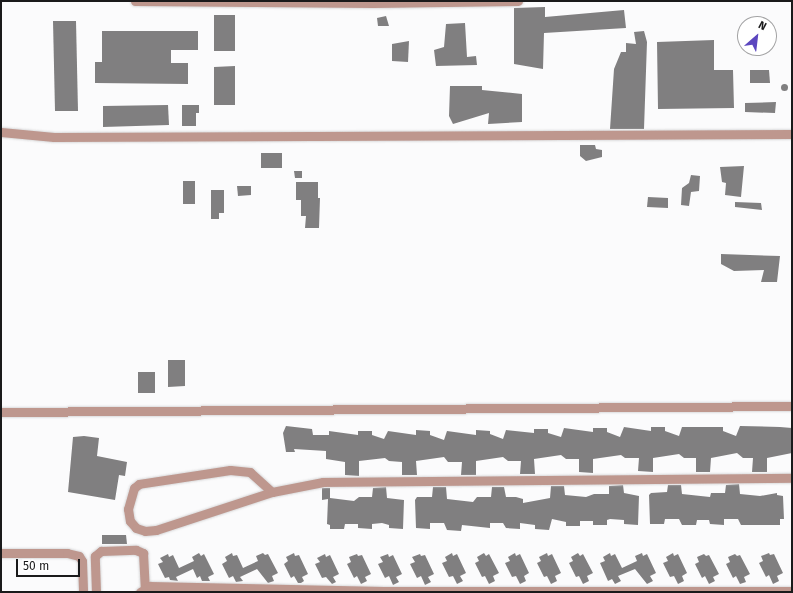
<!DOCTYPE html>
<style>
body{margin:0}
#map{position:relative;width:793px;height:593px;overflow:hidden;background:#fbfbfc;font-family:"Fira Sans",sans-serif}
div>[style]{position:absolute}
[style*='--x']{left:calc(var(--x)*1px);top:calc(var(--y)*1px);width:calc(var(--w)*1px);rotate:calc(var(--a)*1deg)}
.building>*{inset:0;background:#807f80}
.round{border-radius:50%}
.roads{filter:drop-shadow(0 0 1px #d7d7d8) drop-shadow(0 0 1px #d7d7d8)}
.minor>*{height:9px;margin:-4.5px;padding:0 4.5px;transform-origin:4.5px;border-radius:4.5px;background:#be978e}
span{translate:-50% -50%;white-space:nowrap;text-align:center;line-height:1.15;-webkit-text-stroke:4px #fff;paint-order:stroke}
.frame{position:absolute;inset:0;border:2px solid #1a1a1b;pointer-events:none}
.north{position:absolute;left:737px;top:16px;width:40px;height:40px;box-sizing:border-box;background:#fff;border:1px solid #a3a3a4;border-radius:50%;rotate:28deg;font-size:11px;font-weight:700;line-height:16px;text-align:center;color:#1a1a1b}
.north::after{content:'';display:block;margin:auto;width:14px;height:18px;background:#5c47bf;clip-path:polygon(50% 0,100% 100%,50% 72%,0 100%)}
.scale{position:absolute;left:16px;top:559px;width:64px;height:18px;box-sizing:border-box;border:2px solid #1a1a1b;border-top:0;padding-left:5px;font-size:12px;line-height:14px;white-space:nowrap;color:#1a1a1b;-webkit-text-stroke:3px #fff;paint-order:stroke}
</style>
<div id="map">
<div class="building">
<div style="clip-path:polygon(545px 7px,545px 17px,624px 10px,626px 28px,544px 33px,543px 69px,514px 64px,514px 8px)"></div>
<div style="clip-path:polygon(214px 15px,235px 15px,235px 51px,214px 51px)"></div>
<div style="clip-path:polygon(386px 16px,389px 26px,378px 26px,377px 18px)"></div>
<div style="clip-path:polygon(53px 21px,76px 21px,78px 111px,55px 111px)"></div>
<div style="clip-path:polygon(465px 23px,467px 57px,476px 56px,477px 65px,436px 66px,434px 50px,444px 47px,446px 24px)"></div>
<div style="clip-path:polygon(102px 31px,198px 31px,198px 50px,171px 50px,171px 63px,188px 63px,188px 84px,95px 83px,95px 62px,102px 62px)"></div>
<div style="clip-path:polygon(644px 31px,647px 42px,644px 129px,610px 129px,614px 69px,621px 52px,626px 52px,626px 43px,636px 44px,634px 32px)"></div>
<div style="clip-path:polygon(714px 40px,714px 70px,733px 70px,734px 108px,658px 109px,657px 42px)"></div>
<div style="clip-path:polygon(409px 41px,408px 62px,392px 61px,392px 44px)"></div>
<div style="clip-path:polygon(235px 66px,235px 105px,214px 105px,214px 67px)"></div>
<div style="clip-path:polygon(750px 70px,769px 70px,770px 83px,750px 83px)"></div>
<div class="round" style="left:780.5px;top:83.5px;width:7px;height:7px"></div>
<div style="clip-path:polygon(450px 86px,482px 86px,482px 90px,522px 94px,522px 122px,488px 124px,489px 113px,453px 124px,449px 116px)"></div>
<div style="clip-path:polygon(776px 102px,775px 113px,745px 112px,745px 103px)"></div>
<div style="clip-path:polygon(168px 105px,169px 125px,103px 127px,103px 106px)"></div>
<div style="clip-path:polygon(182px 105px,199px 105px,199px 113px,196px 113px,196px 126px,182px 126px)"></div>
<div style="clip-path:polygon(580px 145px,595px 145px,596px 149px,602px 150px,602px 157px,586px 161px,580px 156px)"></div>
<div style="clip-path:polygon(261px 153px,282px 153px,282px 168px,261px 168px)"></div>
<div style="clip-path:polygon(744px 166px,741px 197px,725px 195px,726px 183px,722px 182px,720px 167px)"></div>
<div style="clip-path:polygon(294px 171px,302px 171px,302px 178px,295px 178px)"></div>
<div style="clip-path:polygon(691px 175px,700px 176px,699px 191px,691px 192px,689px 206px,681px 205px,682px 188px,689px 183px)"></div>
<div style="clip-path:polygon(183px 181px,195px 181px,195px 204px,183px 204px)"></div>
<div style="clip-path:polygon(296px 182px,318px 182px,318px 198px,320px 198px,319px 228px,305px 228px,306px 216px,301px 216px,301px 200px,296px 200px)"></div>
<div style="clip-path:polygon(237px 186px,251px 186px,251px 195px,238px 196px)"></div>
<div style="clip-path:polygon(211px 190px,224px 190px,224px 213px,219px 213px,219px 219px,211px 219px)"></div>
<div style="clip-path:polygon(648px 197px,668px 198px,668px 208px,647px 207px)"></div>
<div style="clip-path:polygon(735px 202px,761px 203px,762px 210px,735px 207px)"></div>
<div style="clip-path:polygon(721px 254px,780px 256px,777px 282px,761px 282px,764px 270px,734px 271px,721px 264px)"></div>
<div style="clip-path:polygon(168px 360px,185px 360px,185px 386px,168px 387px)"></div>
<div style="clip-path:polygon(138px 372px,155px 372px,155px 393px,138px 393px)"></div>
<div style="clip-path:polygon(286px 426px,312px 429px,313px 435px,329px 435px,329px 431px,358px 435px,358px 431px,372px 431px,372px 435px,384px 439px,388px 431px,416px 435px,416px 430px,430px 431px,430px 435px,444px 440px,447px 431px,476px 435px,476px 430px,490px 431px,490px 434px,503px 439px,506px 430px,534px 433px,534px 429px,548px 429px,548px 433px,561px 437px,564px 428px,593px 432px,593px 428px,607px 428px,607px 432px,620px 437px,624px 427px,651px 431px,651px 427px,665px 427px,665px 431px,679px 436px,682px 427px,723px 427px,723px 431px,736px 436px,740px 426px,780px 427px,792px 428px,792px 453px,767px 458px,767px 472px,752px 472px,753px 458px,743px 458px,737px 453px,711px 458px,710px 472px,696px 472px,696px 458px,684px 458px,679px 454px,653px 458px,653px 472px,638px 471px,639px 458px,625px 458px,621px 455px,593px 459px,593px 473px,579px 472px,579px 459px,566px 459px,561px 455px,534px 459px,535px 474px,520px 474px,521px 461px,508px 461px,503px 457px,476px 461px,476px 475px,461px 475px,462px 462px,448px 462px,444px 457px,416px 461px,417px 475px,402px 475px,402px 462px,389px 461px,385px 458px,359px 461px,359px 476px,345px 475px,345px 462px,326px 459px,326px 451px,294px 449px,295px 452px,286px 452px,283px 433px)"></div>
<div style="clip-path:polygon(84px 436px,99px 438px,97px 456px,127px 462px,125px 476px,119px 475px,115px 500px,68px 492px,73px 437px)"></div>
<div style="clip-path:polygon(739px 484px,740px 494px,760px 496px,777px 493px,777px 495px,783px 496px,784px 519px,780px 519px,780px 525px,741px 525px,738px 519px,724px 519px,724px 525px,710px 524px,709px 520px,697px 520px,696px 525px,682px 525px,679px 519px,665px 519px,664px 524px,650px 524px,649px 495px,651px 493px,667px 492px,668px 485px,681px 485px,682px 494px,710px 497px,711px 493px,725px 493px,726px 485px)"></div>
<div style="clip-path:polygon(623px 485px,624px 493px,639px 496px,638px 525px,624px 524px,624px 520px,610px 519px,607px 520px,607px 525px,593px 525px,593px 521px,580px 521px,580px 526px,566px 526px,566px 522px,552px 519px,549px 530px,535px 529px,535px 525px,520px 523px,520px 529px,506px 528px,503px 523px,490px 523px,490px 528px,462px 525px,461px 531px,447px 530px,444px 523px,430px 523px,430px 529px,416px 528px,415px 500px,417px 497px,432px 497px,433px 487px,446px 487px,447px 499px,473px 502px,477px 497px,491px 497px,492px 487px,504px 487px,506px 497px,516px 497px,523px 499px,523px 503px,550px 498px,551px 486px,564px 486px,565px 495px,586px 497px,594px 494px,609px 494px,609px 486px)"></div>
<div style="clip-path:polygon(386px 487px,387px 498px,404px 500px,403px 529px,389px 528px,389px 525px,382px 523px,372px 524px,372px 529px,358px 528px,358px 524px,345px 524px,344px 529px,330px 529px,330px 525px,327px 524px,328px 499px,322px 500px,322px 488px,330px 488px,330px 498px,354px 501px,359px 497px,372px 497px,373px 488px)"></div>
<div style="clip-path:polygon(102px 535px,126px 535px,127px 544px,102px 544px)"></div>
<div style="clip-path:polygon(199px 553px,201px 556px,204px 554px,214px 574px,208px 577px,210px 581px,202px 581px,200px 576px,197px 578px,193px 569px,176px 577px,178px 581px,170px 580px,169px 577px,165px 578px,158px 564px,163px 562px,160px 558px,168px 554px,169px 557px,173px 555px,179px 568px,194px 561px,192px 557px)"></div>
<div style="clip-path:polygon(232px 553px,233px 556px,237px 555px,243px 568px,258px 561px,256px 556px,263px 553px,265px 555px,268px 554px,278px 573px,272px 576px,274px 581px,268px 583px,257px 569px,240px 577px,243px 581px,236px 582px,233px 576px,229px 578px,222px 564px,227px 561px,225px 557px)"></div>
<div style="clip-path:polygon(294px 553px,295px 556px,299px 555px,308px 574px,302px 577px,304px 581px,301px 583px,298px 583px,294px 576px,291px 578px,284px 564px,288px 561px,286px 557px)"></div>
<div style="clip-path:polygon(452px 553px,453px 556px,457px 554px,466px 573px,460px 576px,463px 581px,457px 584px,453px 576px,449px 577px,442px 563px,447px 561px,445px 557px)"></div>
<div style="clip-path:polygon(484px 553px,486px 556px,489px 554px,499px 573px,493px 576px,495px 581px,489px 584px,485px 576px,482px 577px,475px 563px,479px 561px,477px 557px)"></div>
<div style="clip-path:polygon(515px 553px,516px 556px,520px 554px,529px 573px,524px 576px,526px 581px,520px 584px,516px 576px,512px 577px,505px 563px,510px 561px,508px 557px)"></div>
<div style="clip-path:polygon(547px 553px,548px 556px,552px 554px,561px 573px,555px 576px,557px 581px,551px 584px,547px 576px,544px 577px,537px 563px,541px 561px,539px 557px)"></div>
<div style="clip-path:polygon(578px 553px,580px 556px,583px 554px,593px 573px,587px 576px,589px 581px,583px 584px,579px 576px,576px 577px,569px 563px,573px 561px,571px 557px)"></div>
<div style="clip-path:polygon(610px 553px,611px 556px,615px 554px,622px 568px,637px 561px,635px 556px,642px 553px,643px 556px,647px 554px,656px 573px,650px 576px,653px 581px,647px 584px,635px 569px,618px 576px,621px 581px,615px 584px,612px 579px,608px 581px,600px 563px,605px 561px,603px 557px)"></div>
<div style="clip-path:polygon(673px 553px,674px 556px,678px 554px,687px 573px,682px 576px,684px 581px,678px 584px,674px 576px,670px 577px,663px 563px,668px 561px,666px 557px)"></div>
<div style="clip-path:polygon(769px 553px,770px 555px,774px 554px,783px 573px,777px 576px,779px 581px,773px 584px,769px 575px,766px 577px,759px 563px,763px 561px,761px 556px)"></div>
<div style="clip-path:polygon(325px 554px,326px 557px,330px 555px,339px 574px,333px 577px,336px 582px,332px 584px,326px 577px,322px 578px,315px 564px,320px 562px,317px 558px)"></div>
<div style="clip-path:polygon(357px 554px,358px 556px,362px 555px,371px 574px,365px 577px,367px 581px,361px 584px,357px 576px,354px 578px,347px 564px,351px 562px,349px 557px)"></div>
<div style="clip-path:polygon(388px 554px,389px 557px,393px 555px,402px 574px,396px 577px,399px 582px,393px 585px,389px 576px,385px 578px,378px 564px,383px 562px,380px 557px)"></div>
<div style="clip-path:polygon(420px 554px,421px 556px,425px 555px,434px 574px,428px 577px,431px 582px,425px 585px,421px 576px,417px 578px,410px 564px,415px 562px,412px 557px)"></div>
<div style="clip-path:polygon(704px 554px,706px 556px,709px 555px,719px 574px,713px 577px,715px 581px,709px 584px,705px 576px,702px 578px,695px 564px,699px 562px,697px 557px)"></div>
<div style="clip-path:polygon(735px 554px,737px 556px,740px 555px,750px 574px,744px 577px,746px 582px,740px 584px,736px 576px,733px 578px,726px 564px,730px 562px,728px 557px)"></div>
</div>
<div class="roads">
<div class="minor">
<div style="--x:135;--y:1;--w:238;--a:0.5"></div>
<div style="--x:373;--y:3;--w:145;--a:-0.8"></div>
<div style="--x:1;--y:132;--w:53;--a:5.4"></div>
<div style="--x:54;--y:137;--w:738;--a:-0.23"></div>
<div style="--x:1;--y:412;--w:791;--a:-0.43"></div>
<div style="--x:272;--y:492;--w:30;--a:-138"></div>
<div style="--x:250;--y:472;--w:20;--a:-174"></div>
<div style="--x:230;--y:470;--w:92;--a:171.3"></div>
<div style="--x:139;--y:484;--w:6;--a:141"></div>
<div style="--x:134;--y:488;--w:22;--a:106"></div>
<div style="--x:128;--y:509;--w:12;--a:81"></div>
<div style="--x:130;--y:521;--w:9;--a:49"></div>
<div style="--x:136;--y:528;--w:9;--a:18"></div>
<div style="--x:145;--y:531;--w:11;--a:-5"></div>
<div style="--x:156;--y:530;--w:122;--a:-18.1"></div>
<div style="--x:272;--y:492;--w:52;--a:-11.1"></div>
<div style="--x:323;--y:482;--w:469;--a:-0.5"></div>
<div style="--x:1;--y:553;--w:66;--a:0"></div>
<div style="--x:67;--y:553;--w:12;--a:14"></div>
<div style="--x:79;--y:556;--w:6;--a:59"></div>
<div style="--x:82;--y:561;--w:31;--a:88"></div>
<div style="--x:96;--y:592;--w:36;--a:-92"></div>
<div style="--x:95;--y:556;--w:8;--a:-40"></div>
<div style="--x:101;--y:551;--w:35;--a:-2"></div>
<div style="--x:136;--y:550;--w:8;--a:23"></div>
<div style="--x:143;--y:553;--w:34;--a:87"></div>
<div style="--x:140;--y:592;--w:12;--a:-31"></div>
<div style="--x:150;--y:586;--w:234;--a:1.2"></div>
<div style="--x:384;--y:591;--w:408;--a:0"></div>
</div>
</div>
<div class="frame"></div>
<div class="north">N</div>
<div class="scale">50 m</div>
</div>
